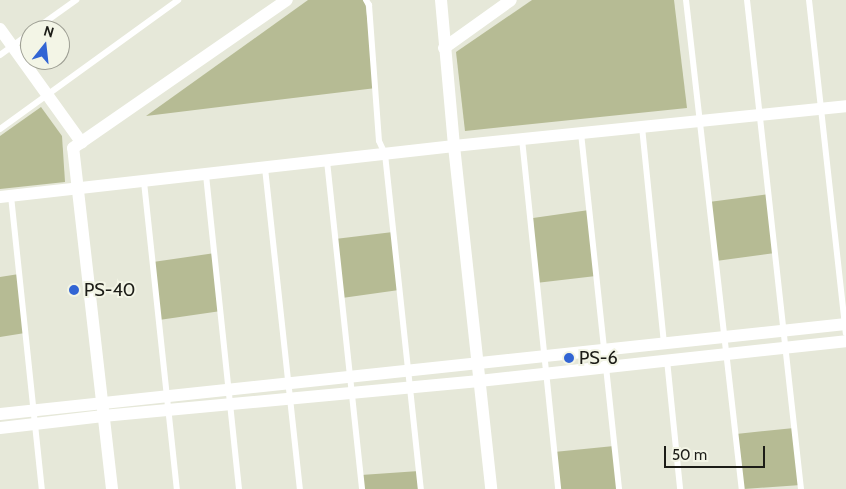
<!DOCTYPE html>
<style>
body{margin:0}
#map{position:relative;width:846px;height:489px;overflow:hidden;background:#e6e8d9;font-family:Cabin,sans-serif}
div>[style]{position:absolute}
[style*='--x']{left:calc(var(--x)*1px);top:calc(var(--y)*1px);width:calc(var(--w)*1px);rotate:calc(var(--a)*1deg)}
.green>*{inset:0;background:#b6bb94}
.lane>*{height:6px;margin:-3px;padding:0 3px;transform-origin:3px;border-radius:3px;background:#fff}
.street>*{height:12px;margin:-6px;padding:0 6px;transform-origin:6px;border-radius:6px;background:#fff}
.dots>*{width:14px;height:14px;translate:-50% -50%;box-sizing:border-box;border:2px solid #f3f5e6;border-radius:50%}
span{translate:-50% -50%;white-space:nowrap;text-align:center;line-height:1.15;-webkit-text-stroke:4px #f3f5e6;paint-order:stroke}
.poi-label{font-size:18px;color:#1c1c17}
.left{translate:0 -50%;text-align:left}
.north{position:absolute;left:20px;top:20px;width:50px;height:50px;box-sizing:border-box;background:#f3f5e6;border:1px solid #9d9e93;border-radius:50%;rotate:16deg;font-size:14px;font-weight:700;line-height:20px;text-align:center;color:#1c1c17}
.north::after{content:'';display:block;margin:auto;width:18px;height:22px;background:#3265d4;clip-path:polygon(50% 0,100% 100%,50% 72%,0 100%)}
.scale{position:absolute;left:664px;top:446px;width:101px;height:22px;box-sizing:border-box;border:2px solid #1c1c17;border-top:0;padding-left:6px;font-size:15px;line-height:18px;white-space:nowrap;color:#1c1c17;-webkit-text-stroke:4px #f3f5e6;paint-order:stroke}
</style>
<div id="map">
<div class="green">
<div style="clip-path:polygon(308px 0,365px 0,376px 88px,146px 116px)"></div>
<div style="clip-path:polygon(532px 0,674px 0,687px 108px,465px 131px,456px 52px)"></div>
<div style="clip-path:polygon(41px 107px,62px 136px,65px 182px,0 189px,0 136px)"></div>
<div style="clip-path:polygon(769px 194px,775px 253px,716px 261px,709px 202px)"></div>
<div style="clip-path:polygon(589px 210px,596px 276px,536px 283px,533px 218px)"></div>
<div style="clip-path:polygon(393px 232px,399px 290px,342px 298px,335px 239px)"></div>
<div style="clip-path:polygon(215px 253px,221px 311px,159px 320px,153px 262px)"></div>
<div style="clip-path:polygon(19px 274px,25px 333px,0 337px,0 277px)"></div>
<div style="clip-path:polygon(794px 428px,801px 485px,744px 489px,736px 434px)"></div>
<div style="clip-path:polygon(614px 446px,619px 489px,558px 489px,554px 452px)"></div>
<div style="clip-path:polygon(419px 471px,421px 489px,362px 489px,361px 475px)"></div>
</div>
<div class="lane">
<div style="--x:366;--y:0;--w:6;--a:59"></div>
<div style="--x:369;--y:5;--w:136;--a:85.8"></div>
<div style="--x:379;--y:141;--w:14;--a:65"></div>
<div style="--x:385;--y:154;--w:337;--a:83.9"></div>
<div style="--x:686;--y:0;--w:492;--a:83.5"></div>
<div style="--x:747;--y:0;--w:492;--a:83.7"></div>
<div style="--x:809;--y:0;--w:335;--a:83.7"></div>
<div style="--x:34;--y:30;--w:52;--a:-35.5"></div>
<div style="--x:0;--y:55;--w:37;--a:-36"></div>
<div style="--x:642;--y:127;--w:218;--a:84.2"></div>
<div style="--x:0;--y:129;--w:220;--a:-35.9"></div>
<div style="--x:581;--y:133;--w:358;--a:83.9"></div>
<div style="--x:522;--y:139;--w:352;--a:84.1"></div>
<div style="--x:327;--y:161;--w:330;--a:83.9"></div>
<div style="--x:265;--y:168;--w:323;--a:83.8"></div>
<div style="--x:206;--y:175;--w:316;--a:84"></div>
<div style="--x:144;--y:182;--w:309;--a:83.9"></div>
<div style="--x:11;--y:196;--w:295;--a:84"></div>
<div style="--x:667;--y:360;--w:130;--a:84.2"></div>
</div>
<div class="street">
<div style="--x:441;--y:0;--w:147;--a:84.9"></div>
<div style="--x:454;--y:146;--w:345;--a:83.8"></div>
<div style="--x:0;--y:29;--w:140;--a:54.3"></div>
<div style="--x:444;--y:48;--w:82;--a:-35.6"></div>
<div style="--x:0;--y:197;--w:457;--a:-6.4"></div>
<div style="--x:454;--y:146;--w:394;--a:-5.8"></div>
<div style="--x:0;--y:414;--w:851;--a:-6.07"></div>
<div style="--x:0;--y:428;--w:104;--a:-6.6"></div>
<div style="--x:103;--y:416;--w:378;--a:-5.3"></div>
<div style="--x:479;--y:381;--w:369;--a:-6.2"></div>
<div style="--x:112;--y:489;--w:343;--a:-96.5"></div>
<div style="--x:73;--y:148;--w:260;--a:-34.7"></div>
</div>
<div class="dots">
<div style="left:74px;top:290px;background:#3265d4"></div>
<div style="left:569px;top:358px;background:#3265d4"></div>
</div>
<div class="poi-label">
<span class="left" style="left:84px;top:290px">PS-40</span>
<span class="left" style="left:579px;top:358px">PS-6</span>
</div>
<div class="north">N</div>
<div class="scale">50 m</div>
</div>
